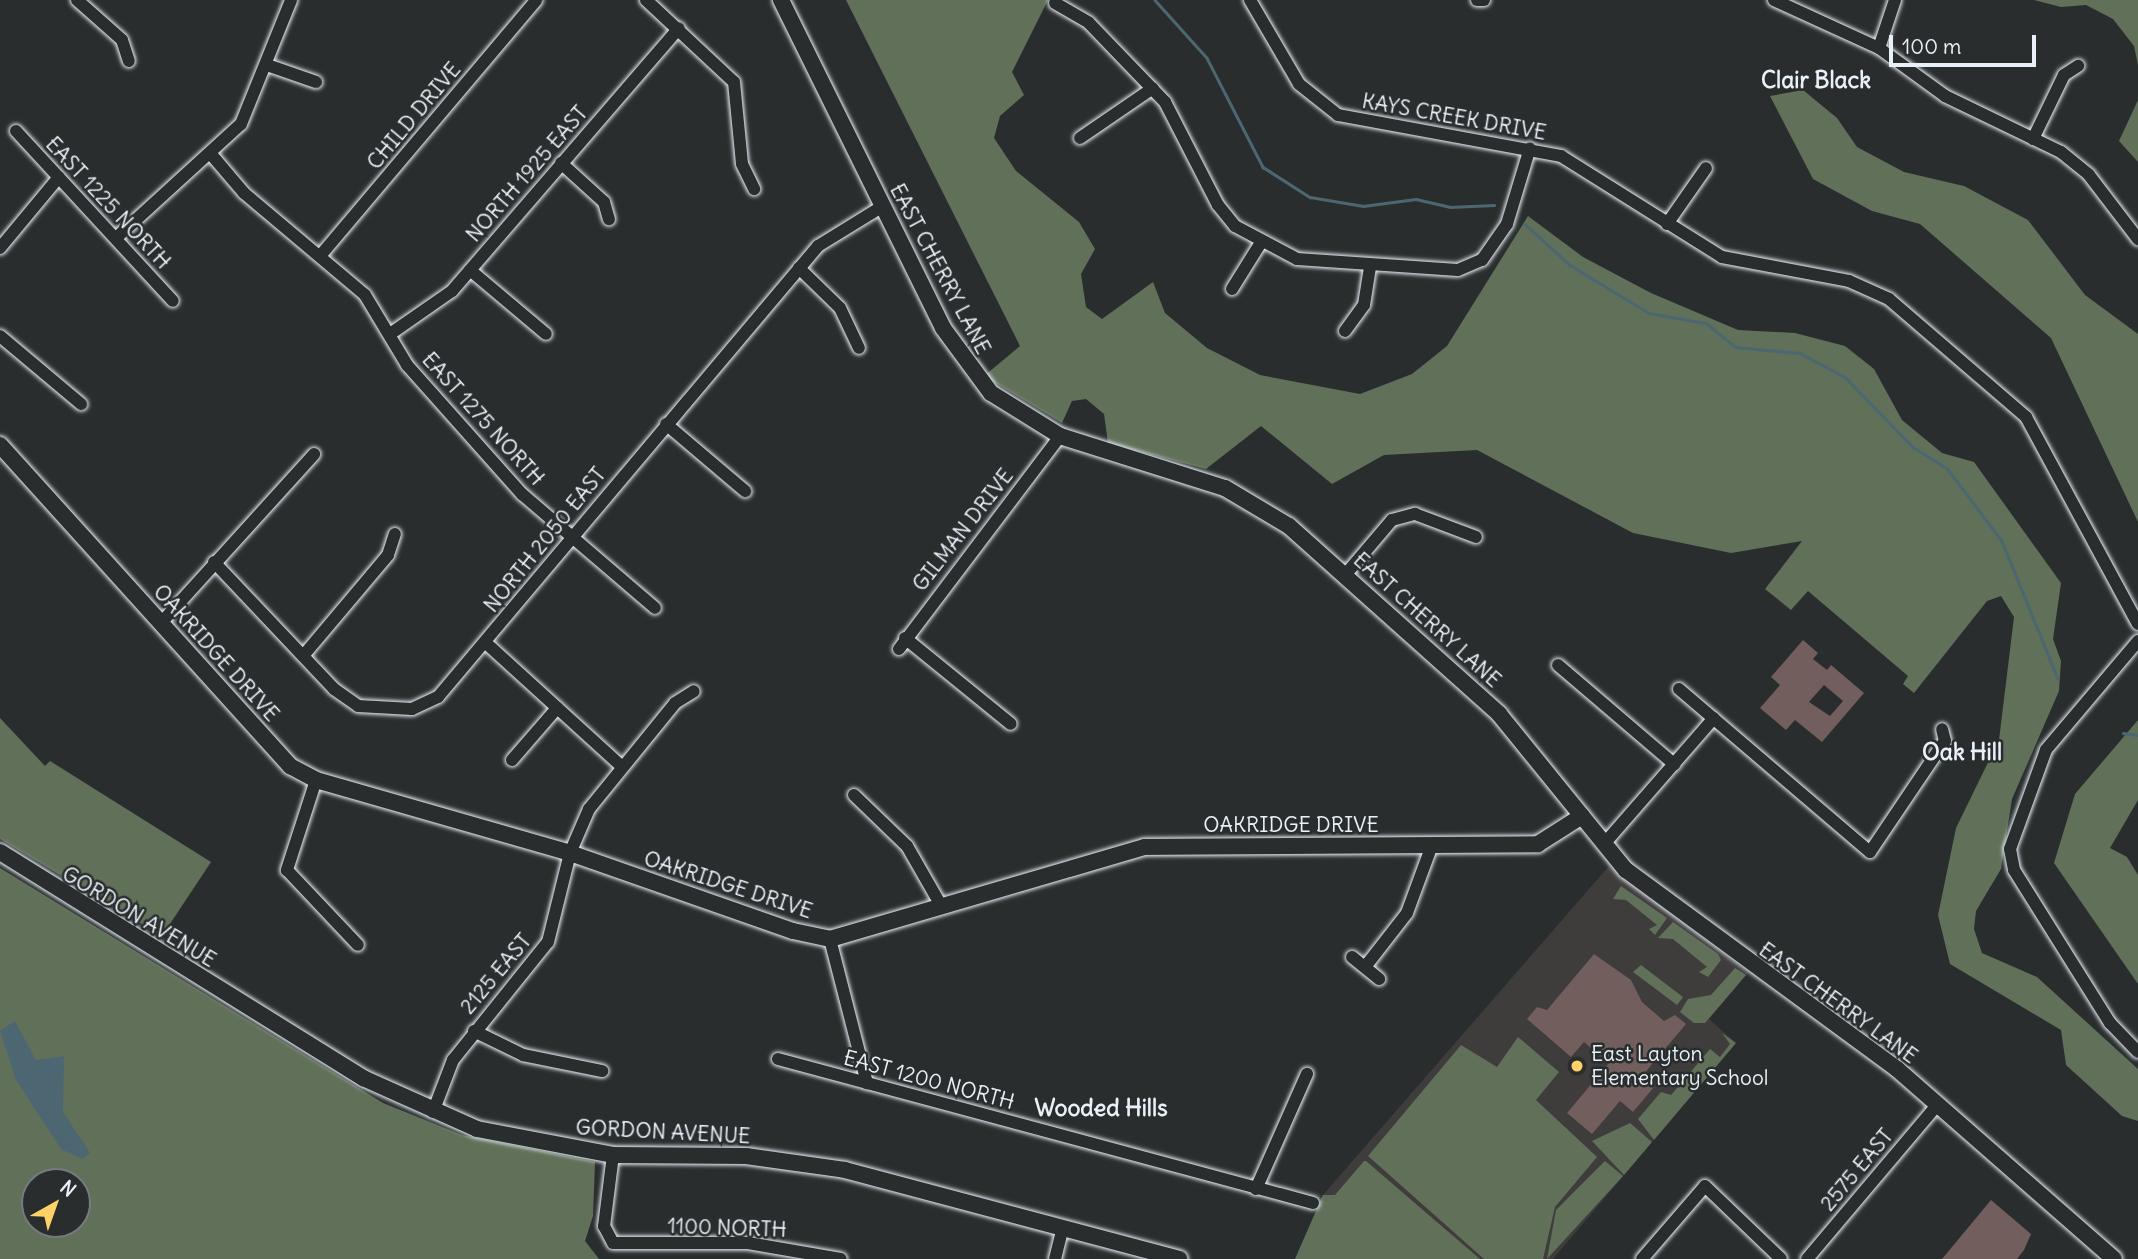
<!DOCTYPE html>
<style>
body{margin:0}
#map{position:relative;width:2138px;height:1259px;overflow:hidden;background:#2a2d2e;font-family:Delius,sans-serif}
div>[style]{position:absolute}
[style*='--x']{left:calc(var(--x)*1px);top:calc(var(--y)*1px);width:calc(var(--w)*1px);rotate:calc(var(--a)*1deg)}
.built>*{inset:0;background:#3f3c3c}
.green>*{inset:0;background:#617058}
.water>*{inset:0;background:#4d6772}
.stream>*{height:2.5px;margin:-1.25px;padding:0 1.25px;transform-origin:1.25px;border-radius:1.25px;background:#4d6772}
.building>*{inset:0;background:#715e5d}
.roads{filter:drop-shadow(0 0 2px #e8f1f8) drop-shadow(0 0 2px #e8f1f8)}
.street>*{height:12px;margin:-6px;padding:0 6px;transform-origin:6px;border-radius:6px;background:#2a2d2e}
.secondary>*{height:16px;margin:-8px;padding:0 8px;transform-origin:8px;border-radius:8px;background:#2a2d2e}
.dots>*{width:19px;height:19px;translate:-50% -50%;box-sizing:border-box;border:4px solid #2a2d2e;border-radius:50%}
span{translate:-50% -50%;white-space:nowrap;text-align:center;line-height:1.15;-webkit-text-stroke:5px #2a2d2e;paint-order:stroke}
.street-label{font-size:21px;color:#e8f1f8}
.poi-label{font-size:21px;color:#e8f1f8}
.left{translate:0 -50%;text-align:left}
.neighbourhood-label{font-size:23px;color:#e8f1f8;font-weight:700}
.north{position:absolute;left:21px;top:1168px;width:70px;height:70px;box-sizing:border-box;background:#2a2d2e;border:2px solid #767b7f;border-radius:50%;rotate:40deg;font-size:19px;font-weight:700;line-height:28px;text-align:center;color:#e8f1f8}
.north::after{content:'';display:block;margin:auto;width:24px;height:32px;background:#ffd166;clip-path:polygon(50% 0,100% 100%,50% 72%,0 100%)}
.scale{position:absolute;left:1889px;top:35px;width:147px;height:32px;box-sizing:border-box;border:4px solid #e8f1f8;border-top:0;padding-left:9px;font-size:21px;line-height:24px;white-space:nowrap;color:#e8f1f8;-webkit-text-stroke:5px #2a2d2e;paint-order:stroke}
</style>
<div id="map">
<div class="built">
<div style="clip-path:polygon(1609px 866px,1748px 973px,1709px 1019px,1736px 1043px,1553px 1259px,1295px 1259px,1323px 1195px)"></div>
</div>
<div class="green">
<div style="clip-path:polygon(846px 0,1048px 0,1012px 72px,1024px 95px,1000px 116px,994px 138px,1016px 171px,1079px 222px,1095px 249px,1081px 274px,1086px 307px,1102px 319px,1153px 282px,1165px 313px,1207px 348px,1260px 375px,1360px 394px,1412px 374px,1447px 346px,1528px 216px,1583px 257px,1651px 293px,1738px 330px,1795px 333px,1845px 346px,1874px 369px,1902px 420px,1942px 453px,1974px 462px,2061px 583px,2053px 639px,2061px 661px,2059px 691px,2012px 799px,2001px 869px,1976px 911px,1974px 929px,1982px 953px,2037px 977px,2138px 1069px,2138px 1121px,2122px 1116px,2066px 1065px,2061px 1030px,1950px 964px,1938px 915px,1956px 828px,1999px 740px,2014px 617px,2001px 596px,1987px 601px,1914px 693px,1903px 684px,1908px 676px,1808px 591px,1791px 610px,1765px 589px,1802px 541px,1731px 553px,1633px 533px,1477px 450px,1384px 455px,1332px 484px,1261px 426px,1206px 469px,1108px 443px,1104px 414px,1086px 399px,1072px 401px,1062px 423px,984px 376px,1020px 346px)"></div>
<div style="clip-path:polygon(2034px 0,2138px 0,2138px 65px,2134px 46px,2113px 19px,2086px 5px,2061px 7px)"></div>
<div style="clip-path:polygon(1803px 90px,1837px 118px,1857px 147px,1904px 172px,1964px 186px,2028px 220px,2085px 295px,2138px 334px,2138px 522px,2051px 338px,1920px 224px,1872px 211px,1813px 179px,1770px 96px)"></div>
<div style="clip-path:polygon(2138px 100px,2138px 162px,2119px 141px)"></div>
<div style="clip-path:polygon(0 718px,45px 766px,50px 761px,211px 862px,162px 936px,0 839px)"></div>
<div style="clip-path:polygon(2138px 720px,2138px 800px,2110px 848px,2127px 857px,2138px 875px,2138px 984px,2054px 863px,2075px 794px)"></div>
<div style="clip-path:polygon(evenodd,0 868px,383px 1103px,462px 1135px,595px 1162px,593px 1216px,585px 1241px,599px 1259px,0 1259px,0 868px,35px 1182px,77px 1182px,77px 1224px,35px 1224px,35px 1182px)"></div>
<div style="clip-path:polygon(1621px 886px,1667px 918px,1655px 935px,1649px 929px,1657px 925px,1626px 900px,1613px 899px)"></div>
<div style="clip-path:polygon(1673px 922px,1718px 954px,1721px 960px,1708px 977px,1699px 972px,1707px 967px,1673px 939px,1658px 938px)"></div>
<div style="clip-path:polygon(1641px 965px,1683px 997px,1677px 1005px,1633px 972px)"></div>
<div style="clip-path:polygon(1735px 968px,1746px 975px,1705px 1023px,1694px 1023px,1680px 1012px,1688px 999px,1711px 995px)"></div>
<div style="clip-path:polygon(1722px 1033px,1736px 1043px,1654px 1140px,1638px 1119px,1661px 1092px,1671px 1095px,1710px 1049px,1720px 1057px,1730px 1044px)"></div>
<div style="clip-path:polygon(1518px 1037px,1559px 1072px,1536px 1100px,1597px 1157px,1555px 1207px,1543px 1259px,1484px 1259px,1368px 1156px,1461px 1045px,1497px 1067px)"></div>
<div style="clip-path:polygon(1630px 1123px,1652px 1142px,1624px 1175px,1592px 1141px)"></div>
<div style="clip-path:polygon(1364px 1161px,1366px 1161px,1480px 1259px,1295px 1259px,1323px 1195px,1335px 1195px)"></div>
<div style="clip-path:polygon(1605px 1161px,1623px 1176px,1547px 1259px,1556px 1210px)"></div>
</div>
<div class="water">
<div style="clip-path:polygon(15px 1021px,36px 1060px,64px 1056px,63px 1112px,90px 1153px,82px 1159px,61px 1149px,16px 1080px,0 1031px)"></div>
</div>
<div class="stream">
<div style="--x:1155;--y:0;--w:78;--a:48.1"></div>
<div style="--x:1207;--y:58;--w:123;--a:62.8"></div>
<div style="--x:1263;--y:167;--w:56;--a:32.6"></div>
<div style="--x:1310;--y:197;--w:54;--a:9.6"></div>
<div style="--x:1363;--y:206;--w:53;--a:-7.5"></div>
<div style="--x:1416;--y:199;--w:35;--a:13"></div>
<div style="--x:1450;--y:207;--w:44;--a:-2.6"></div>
<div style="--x:1525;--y:224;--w:61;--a:42.3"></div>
<div style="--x:1570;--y:265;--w:92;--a:31.3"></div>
<div style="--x:1649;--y:313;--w:58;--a:10"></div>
<div style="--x:1706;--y:323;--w:38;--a:39"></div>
<div style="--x:1736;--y:347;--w:64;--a:5.4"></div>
<div style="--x:1800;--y:353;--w:51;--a:28.1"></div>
<div style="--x:1845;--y:377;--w:98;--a:45.8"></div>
<div style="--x:1913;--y:447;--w:40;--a:32"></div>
<div style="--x:1947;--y:468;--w:91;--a:53"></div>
<div style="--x:2002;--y:541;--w:149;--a:67.9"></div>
<div style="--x:2123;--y:733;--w:15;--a:8"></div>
</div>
<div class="building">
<div style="clip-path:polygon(evenodd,1803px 640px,1818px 653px,1813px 659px,1827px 670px,1831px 665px,1864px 693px,1822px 742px,1795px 720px,1786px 730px,1760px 708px,1780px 685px,1771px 677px,1803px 640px,1824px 685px,1843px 701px,1830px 716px,1809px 702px,1824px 685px)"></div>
<div style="clip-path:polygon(1594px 954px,1631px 980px,1642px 1002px,1664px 1021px,1675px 1015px,1686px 1024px,1642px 1076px,1654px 1087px,1633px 1112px,1620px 1101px,1592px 1134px,1567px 1113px,1609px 1063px,1584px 1042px,1571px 1057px,1527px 1019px,1537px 1007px,1547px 1010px)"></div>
<div style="clip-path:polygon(1991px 1200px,2031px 1234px,2024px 1250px,2017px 1259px,1942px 1259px)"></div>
</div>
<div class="roads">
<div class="street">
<div style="--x:77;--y:0;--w:60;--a:41.6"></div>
<div style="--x:122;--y:40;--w:22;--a:72"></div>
<div style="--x:646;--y:0;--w:120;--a:43"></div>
<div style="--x:734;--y:82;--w:82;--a:84.4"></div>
<div style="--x:742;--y:164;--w:28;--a:64"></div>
<div style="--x:1250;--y:0;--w:97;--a:59.7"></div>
<div style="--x:1299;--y:84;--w:50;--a:38.5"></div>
<div style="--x:1338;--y:115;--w:227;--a:10.4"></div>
<div style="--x:1561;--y:156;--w:190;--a:32.1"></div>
<div style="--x:1722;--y:257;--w:129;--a:10.7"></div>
<div style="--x:1849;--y:281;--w:44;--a:24.2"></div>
<div style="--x:1889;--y:299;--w:181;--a:40.7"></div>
<div style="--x:2026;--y:417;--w:235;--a:61.6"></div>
<div style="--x:1477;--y:0;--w:7;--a:0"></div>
<div style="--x:1774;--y:0;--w:115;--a:24.6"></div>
<div style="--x:1879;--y:48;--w:82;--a:36"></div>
<div style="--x:1945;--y:96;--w:129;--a:25.8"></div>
<div style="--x:2061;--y:152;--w:36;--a:39"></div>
<div style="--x:2089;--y:175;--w:81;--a:52.6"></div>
<div style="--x:1055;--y:3;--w:39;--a:30"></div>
<div style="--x:1089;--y:23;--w:110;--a:46.1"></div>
<div style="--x:1165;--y:102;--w:116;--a:62.8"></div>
<div style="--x:1218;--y:205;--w:27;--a:51"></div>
<div style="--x:1235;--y:226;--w:70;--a:28"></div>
<div style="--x:1297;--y:259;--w:161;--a:3.9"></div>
<div style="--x:1458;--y:270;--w:26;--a:-23"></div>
<div style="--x:1482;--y:260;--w:44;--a:-55.2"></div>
<div style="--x:1507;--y:224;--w:79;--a:-73.2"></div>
<div style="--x:1879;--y:48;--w:51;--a:-71.6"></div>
<div style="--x:267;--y:65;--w:52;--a:19.1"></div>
<div style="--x:16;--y:131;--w:231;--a:47.3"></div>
<div style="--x:1080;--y:138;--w:88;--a:-34.4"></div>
<div style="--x:2033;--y:139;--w:71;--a:-64.2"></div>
<div style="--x:2064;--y:75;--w:17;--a:-33"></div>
<div style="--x:210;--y:153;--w:52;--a:49.6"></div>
<div style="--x:244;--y:193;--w:158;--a:40.1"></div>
<div style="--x:365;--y:295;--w:82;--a:59"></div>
<div style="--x:407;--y:365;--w:173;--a:48.3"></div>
<div style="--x:522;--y:494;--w:175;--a:40.6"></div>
<div style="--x:561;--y:163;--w:58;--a:42.2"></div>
<div style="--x:604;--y:202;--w:18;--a:74"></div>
<div style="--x:1667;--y:224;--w:68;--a:-55.1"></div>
<div style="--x:116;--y:238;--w:169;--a:-42.4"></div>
<div style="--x:241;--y:124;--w:134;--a:-68"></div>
<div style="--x:0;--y:248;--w:92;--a:-50.3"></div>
<div style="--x:320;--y:256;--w:335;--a:-49.8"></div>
<div style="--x:799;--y:268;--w:57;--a:44.3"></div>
<div style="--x:840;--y:308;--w:44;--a:64.6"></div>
<div style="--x:470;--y:270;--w:99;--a:40.1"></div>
<div style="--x:1232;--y:289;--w:53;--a:-58.1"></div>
<div style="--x:1345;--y:331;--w:32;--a:-54"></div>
<div style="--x:1364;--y:305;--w:39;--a:-81"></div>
<div style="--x:393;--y:332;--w:72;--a:-34.8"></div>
<div style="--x:452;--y:291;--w:347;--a:-49.2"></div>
<div style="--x:0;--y:336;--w:106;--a:40"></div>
<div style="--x:666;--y:424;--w:104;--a:40.3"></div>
<div style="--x:214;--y:562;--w:175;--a:46.6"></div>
<div style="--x:334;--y:689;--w:29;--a:35"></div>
<div style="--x:358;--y:706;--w:54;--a:3.2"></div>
<div style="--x:412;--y:709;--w:29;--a:-25"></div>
<div style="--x:438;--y:697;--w:590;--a:-49.88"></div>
<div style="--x:818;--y:246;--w:76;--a:-31.6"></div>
<div style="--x:1346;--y:574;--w:71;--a:-49.6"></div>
<div style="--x:1392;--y:520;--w:24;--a:-15"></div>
<div style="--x:1415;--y:514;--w:65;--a:20.7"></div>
<div style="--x:161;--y:623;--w:228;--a:-47.8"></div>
<div style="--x:905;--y:638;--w:136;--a:39.1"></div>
<div style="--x:2138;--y:641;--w:143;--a:130.2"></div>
<div style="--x:2046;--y:750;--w:105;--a:110"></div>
<div style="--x:2010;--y:849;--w:21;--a:79"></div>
<div style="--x:2014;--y:870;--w:181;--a:57.9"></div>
<div style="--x:2110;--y:1023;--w:40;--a:46"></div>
<div style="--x:486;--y:643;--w:181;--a:42.3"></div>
<div style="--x:899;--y:649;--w:267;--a:-52.9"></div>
<div style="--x:303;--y:656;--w:132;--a:-49.9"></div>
<div style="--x:388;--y:555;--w:22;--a:-72"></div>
<div style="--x:1558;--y:665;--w:153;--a:40.5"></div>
<div style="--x:1679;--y:689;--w:251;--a:40.5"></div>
<div style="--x:1870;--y:852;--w:134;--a:-56"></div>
<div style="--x:1945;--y:741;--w:12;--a:-104"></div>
<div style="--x:512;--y:760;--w:69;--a:-49.1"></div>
<div style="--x:316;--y:780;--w:95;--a:107.9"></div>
<div style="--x:287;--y:870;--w:103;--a:46.6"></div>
<div style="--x:854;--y:795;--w:74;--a:43.9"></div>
<div style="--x:907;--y:846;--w:70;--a:60.2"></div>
<div style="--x:1604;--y:844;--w:167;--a:-48.9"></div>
<div style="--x:830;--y:939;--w:149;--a:75.6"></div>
<div style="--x:1352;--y:957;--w:35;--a:39"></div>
<div style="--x:1365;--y:967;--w:68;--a:-52.1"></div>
<div style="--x:1407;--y:913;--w:72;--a:-69.8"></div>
<div style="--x:474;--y:1031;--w:55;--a:26.1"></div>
<div style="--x:523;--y:1055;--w:81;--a:11.4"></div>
<div style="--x:778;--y:1059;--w:554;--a:15.06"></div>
<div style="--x:433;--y:1112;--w:56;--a:-69"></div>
<div style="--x:453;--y:1060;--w:151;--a:-51.2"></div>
<div style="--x:548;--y:942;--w:92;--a:-76.1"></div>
<div style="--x:570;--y:853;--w:48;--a:-66.6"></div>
<div style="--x:589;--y:809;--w:136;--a:-50.9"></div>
<div style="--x:675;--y:703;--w:22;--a:-32"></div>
<div style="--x:613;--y:1155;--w:72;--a:97.2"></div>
<div style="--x:604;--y:1226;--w:19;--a:62"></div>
<div style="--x:613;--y:1243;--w:135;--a:0"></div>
<div style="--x:748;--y:1243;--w:94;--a:9.8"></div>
<div style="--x:1256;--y:1189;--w:126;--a:-66.1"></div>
<div style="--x:1055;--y:1259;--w:32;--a:-76"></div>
<div style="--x:1642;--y:1259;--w:96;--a:-49.2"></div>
<div style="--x:1705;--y:1186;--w:105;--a:43.8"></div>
<div style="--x:1807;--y:1259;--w:202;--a:-49.8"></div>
</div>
<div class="secondary">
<div style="--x:781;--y:0;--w:366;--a:63.7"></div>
<div style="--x:943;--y:328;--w:81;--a:53.6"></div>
<div style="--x:991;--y:393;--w:81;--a:31.9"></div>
<div style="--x:1060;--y:436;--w:173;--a:17.5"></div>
<div style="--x:1225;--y:488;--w:74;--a:30.7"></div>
<div style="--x:1289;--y:526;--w:282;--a:41.8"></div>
<div style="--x:1499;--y:714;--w:201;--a:50.9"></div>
<div style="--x:1626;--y:870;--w:336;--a:36.3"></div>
<div style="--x:1897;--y:1069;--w:288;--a:41.2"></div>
<div style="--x:0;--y:445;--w:433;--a:47.9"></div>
<div style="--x:290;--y:766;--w:30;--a:28"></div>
<div style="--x:316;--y:780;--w:264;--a:16"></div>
<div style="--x:570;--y:853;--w:236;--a:19.3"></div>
<div style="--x:793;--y:931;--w:38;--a:12"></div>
<div style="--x:830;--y:939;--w:328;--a:-16.3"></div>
<div style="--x:1145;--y:847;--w:393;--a:-0.4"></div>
<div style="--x:1538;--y:844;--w:52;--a:-32.5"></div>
<div style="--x:0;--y:852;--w:428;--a:31.9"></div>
<div style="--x:363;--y:1078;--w:125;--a:24.1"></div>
<div style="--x:477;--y:1129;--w:138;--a:10.8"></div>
<div style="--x:613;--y:1155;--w:133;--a:0.4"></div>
<div style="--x:746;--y:1156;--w:100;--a:8"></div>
<div style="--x:845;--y:1170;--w:346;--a:14.9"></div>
</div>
</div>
<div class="dots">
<div style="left:1577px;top:1066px;background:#ffd166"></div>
</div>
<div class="street-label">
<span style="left:414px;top:116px;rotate:-50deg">CHILD DRIVE</span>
<span style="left:1454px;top:117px;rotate:10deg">KAYS CREEK DRIVE</span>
<span style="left:527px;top:174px;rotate:-49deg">NORTH 1925 EAST</span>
<span style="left:108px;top:203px;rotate:47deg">EAST 1225 NORTH</span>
<span style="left:940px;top:269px;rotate:62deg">EAST CHERRY LANE</span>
<span style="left:483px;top:419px;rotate:48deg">EAST 1275 NORTH</span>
<span style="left:963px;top:530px;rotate:-52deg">GILMAN DRIVE</span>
<span style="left:545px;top:540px;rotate:-51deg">NORTH 2050 EAST</span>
<span style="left:1427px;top:620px;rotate:42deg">EAST CHERRY LANE</span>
<span style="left:216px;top:653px;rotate:48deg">OAKRIDGE DRIVE</span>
<span style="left:1291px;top:825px">OAKRIDGE DRIVE</span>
<span style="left:728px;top:885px;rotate:18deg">OAKRIDGE DRIVE</span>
<span style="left:139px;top:917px;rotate:31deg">GORDON AVENUE</span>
<span style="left:496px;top:974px;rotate:-50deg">2125 EAST</span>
<span style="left:1838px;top:1003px;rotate:36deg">EAST CHERRY LANE</span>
<span style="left:929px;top:1080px;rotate:15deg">EAST 1200 NORTH</span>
<span style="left:663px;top:1132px;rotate:3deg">GORDON AVENUE</span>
<span style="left:1857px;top:1170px;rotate:-50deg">2575 EAST</span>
<span style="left:727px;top:1228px;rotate:2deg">1100 NORTH</span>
</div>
<div class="poi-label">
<span class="left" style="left:1591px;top:1066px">East Layton<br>Elementary School</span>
</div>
<div class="neighbourhood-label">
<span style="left:1816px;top:80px">Clair Black</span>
<span style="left:1962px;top:752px">Oak Hill</span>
<span style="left:1101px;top:1108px">Wooded Hills</span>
</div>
<div class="north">N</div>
<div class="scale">100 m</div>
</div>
